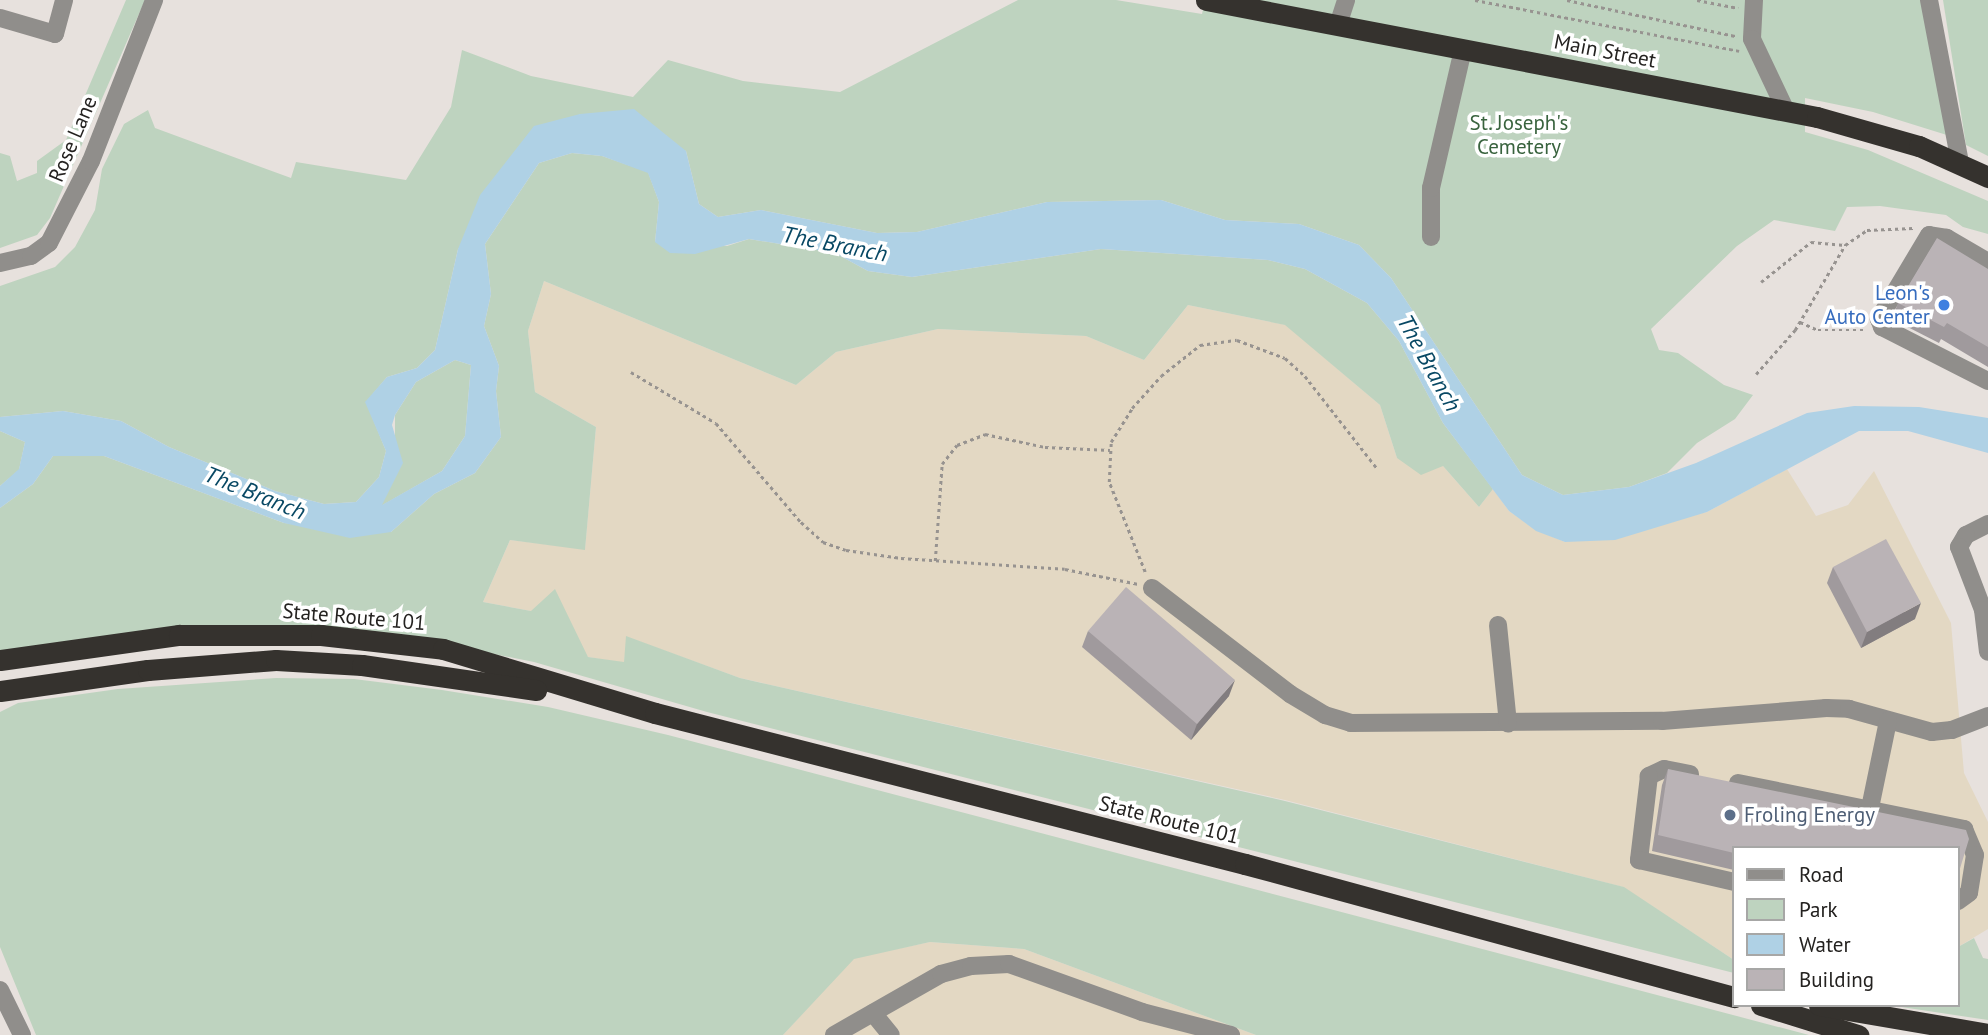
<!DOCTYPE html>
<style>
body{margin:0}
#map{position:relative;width:1988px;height:1035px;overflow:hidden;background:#e7e1dd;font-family:"PT Sans",sans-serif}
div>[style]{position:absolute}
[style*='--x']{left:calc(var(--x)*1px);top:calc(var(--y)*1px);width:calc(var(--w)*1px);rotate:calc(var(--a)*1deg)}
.industrial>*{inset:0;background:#e3d8c3}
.green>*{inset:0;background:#bed3bf}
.water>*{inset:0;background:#afd1e5}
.path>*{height:2.5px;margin-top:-1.25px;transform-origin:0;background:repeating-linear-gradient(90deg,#979390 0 3.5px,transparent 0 7px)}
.minor>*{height:18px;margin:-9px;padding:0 9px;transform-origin:9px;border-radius:9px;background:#908e8b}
.highway>*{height:21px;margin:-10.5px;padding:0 10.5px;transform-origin:10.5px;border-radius:10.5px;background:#35322e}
.wall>*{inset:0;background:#a09a9d}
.shaded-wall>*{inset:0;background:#827d7f}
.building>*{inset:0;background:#bab3b6}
.dots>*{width:19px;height:19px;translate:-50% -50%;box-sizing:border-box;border:4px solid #fff;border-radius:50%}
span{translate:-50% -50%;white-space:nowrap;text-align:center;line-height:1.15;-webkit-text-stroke:7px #fff;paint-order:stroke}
.street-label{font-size:21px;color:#242220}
.park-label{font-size:21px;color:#39633e}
.shop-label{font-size:21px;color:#366cbe}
.right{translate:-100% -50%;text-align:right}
.service-label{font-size:21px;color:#4e5e75}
.left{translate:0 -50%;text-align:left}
.water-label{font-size:23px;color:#084864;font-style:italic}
.legend{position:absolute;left:1732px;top:846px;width:228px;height:161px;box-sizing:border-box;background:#fff;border:2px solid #a7a7a6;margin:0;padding:9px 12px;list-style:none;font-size:21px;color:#242220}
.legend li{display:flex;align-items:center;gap:14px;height:35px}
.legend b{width:35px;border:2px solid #a7a7a6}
</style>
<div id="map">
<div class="industrial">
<div style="clip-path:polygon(544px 281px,796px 385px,836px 352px,938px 329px,1086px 336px,1144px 360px,1188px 305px,1286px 325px,1380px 405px,1397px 458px,1443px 466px,1479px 507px,1493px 489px,1509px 511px,1536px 530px,1565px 542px,1707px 512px,1787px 469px,1816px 516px,1848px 505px,1874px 471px,1951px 623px,1964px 773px,1988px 822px,1988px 929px,1958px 947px,1958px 848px,1734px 848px,1734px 960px,1623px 887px,1285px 800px,740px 678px,627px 637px,624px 663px,588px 657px,531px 611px,483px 602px,510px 540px,585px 549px,596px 427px,535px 392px,528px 331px)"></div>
<div style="clip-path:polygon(930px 942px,1024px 949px,1256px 1035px,783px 1035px,853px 958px)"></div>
</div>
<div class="green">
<div style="clip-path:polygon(126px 0,145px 0,50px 218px,37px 235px,0 248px,0 153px,10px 156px,17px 181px,37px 173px,37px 161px,66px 140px)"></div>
<div style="clip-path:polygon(1018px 0,1116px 0,1202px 14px,1205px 0,1926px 0,1950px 136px,1873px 112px,1805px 98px,1805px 132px,1868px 150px,1988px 201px,1988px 234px,1963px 227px,1946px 215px,1880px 206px,1847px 207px,1835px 231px,1774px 220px,1737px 246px,1651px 329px,1659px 350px,1678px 353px,1724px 385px,1753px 395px,1735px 419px,1697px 443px,1667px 473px,1629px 487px,1563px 495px,1522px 475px,1391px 278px,1359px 245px,1299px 224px,1225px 220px,1161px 200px,1047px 202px,917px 232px,877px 233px,761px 210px,718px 217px,699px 204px,686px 151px,580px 114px,458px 249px,435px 350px,417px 368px,387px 377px,366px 402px,386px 451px,379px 477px,356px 502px,324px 504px,275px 491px,169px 447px,121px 421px,63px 411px,0 417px,0 286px,55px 267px,75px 247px,95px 210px,102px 169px,124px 124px,148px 110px,155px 128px,291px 178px,296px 162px,406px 180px,451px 107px,462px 50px,531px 76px,633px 97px,668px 60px,743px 81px,840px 92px)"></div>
<div style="clip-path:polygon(1943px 0,1988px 0,1988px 156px,1966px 145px)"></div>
<div style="clip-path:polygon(572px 153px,602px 156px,648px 172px,659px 202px,655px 242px,727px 246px,749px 239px,835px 253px,868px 271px,912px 277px,1101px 249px,1268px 260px,1305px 269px,1367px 303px,1399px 341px,1443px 423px,1493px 489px,1479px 507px,1443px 466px,1421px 475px,1397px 458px,1380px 405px,1285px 325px,1188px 305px,1144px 360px,1086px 336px,938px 329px,836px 352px,796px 385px,544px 281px,528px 331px,535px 392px,596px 427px,585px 550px,510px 540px,483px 602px,531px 611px,555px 589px,588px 657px,624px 662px,626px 636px,740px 678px,1285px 801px,1624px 887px,1734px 960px,1734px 973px,707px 712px,534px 662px,423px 640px,302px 627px,0 651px,0 508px,33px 484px,53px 456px,104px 456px,284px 523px,391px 532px,434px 494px,475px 473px,501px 437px,496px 391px,499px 366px,484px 326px,491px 294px,485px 244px,539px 163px)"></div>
<div style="clip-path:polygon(455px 360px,471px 365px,465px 436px,442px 471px,381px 506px,395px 439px,395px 415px,416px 382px)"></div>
<div style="clip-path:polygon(0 431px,25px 442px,19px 470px,0 486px)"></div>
<div style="clip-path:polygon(276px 678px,354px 679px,442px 690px,548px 707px,668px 735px,1809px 1035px,1256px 1035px,1024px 949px,930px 942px,854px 959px,783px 1035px,36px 1035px,0 947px,0 712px,18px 703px,118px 689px)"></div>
<div style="clip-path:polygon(1974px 938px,1983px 958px,1988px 959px,1988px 1020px,1888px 1005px,1958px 1005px,1958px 947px)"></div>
</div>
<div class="water">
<div style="clip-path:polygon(evenodd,634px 109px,686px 151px,699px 204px,718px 217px,761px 210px,877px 233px,917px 232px,1047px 202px,1161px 200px,1225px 220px,1299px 224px,1359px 245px,1391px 278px,1522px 475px,1563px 495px,1629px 487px,1696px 463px,1807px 413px,1854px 406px,1919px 407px,1988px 418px,1988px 453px,1908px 431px,1859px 431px,1707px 512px,1615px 540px,1565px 542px,1536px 531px,1509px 511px,1443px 423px,1399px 341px,1367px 303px,1305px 269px,1268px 260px,1101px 249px,912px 277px,868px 271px,835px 253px,749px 239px,695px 254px,670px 253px,655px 242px,659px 202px,648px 173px,602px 156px,572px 153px,539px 163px,485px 244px,491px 294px,484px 326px,499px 366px,496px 391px,501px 437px,475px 473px,434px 494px,391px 532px,350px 538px,284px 523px,104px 456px,53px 456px,33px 484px,0 508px,0 486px,19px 469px,25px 442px,0 431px,0 417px,63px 411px,121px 421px,169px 447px,275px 491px,324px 504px,356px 502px,379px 477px,386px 451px,365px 402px,387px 377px,417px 368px,435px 350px,458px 249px,480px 195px,534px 126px,580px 114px,634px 109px,455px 360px,471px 365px,465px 436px,442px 471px,382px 505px,403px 463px,392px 425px,395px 415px,416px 382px,455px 360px)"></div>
</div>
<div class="path">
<div style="--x:1475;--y:0;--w:269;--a:10.9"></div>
<div style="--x:1567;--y:0;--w:172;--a:12.1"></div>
<div style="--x:1697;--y:0;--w:42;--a:11"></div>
<div style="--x:1761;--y:282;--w:64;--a:-38.7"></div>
<div style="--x:1811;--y:242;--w:34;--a:5"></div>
<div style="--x:1800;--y:322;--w:20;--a:24"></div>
<div style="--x:1818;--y:330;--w:47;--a:0"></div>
<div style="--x:631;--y:372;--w:99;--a:31"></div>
<div style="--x:716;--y:423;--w:130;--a:49.4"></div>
<div style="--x:801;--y:522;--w:30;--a:42"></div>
<div style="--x:823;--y:542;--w:24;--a:19"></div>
<div style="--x:846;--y:550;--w:56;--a:8.3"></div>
<div style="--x:901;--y:558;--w:164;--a:3.8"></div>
<div style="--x:1065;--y:569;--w:75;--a:11.6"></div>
<div style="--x:1756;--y:374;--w:59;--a:-48.4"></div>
<div style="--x:1795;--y:330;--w:99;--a:-59.5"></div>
<div style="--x:1845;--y:245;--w:27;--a:-34"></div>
<div style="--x:1867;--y:230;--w:46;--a:-2.5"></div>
<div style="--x:935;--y:561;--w:97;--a:-85.9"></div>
<div style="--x:942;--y:464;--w:24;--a:-52"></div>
<div style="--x:957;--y:445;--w:30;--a:-21"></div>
<div style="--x:985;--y:434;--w:61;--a:12.2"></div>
<div style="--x:1045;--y:447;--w:65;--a:2.6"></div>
<div style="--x:1145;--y:572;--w:97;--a:-111.8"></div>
<div style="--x:1109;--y:482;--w:40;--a:-87.1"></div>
<div style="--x:1111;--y:442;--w:40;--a:-58"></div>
<div style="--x:1132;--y:408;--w:43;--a:-47.8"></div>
<div style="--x:1161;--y:376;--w:50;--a:-38.5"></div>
<div style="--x:1200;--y:345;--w:37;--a:-8"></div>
<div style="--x:1237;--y:340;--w:51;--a:20.6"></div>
<div style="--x:1285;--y:358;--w:27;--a:42"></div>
<div style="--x:1305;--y:376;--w:117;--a:52"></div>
</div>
<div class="minor">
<div style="--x:1754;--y:0;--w:39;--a:93"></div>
<div style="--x:1752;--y:39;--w:80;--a:64.7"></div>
<div style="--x:1929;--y:0;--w:165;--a:79.2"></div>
<div style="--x:0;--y:18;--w:57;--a:16.2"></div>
<div style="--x:55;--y:34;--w:35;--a:-75"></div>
<div style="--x:1338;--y:25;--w:26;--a:-72"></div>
<div style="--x:1431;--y:237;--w:49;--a:-90"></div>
<div style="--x:1431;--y:188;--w:143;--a:-77"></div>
<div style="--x:1988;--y:262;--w:48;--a:-149.7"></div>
<div style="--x:1947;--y:238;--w:18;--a:-171"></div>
<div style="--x:1929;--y:235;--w:98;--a:120.8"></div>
<div style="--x:1879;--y:319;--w:9;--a:69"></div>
<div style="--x:1882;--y:327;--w:119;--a:27"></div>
<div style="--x:0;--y:263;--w:32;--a:-13"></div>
<div style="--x:31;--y:256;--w:22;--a:-36"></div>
<div style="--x:49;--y:243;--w:92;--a:-62.9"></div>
<div style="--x:91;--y:161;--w:173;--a:-68.6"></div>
<div style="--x:1988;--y:524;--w:25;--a:153"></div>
<div style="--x:1966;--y:535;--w:14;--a:120"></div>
<div style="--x:1959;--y:547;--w:67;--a:69.1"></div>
<div style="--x:1983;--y:610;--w:42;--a:83.2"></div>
<div style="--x:1152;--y:588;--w:174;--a:37.5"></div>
<div style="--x:1290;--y:694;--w:41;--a:31"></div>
<div style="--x:1325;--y:715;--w:27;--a:17"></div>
<div style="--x:1351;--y:723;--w:311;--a:-0.4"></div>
<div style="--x:1662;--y:721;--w:165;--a:-4.5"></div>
<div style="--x:1826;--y:708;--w:23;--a:2"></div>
<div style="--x:1849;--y:709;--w:86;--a:15.5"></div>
<div style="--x:1932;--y:732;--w:20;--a:-6"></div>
<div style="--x:1952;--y:730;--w:39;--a:-21"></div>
<div style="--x:1498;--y:625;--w:99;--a:84.2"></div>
<div style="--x:1690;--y:774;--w:26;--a:-169"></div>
<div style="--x:1664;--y:769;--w:17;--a:155"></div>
<div style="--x:1649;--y:776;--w:85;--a:96.8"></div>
<div style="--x:1639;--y:860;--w:98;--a:13"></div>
<div style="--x:1738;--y:783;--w:231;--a:11.5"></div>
<div style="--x:1964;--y:829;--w:28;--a:67"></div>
<div style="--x:1975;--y:855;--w:38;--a:99"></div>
<div style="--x:1969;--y:893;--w:14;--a:144"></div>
<div style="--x:1870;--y:808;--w:89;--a:-78.3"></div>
<div style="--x:0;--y:990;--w:50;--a:63.9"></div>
<div style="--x:873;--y:1013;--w:28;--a:51"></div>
<div style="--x:834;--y:1035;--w:123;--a:-29.7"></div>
<div style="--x:941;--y:974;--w:31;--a:-15"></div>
<div style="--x:971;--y:966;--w:38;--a:-3"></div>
<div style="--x:1009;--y:964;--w:141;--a:19.8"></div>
<div style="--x:1142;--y:1012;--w:92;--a:14.5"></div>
</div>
<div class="highway">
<div style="--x:1206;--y:0;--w:622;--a:10.84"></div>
<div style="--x:1817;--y:117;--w:106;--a:15.9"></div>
<div style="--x:1919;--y:146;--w:76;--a:24.2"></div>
<div style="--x:0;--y:660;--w:181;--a:-8"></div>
<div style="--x:179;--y:635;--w:142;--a:0"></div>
<div style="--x:321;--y:635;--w:123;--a:6.5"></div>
<div style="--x:443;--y:649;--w:221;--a:16.8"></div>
<div style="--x:655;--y:713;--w:609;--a:14.36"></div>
<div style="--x:1245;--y:864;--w:507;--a:15.22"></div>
<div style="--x:0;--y:691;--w:149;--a:-8.1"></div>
<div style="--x:148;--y:670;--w:128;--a:-4.5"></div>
<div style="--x:276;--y:660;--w:86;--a:3.3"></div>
<div style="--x:362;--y:665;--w:176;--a:8.2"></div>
<div style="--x:1761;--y:1005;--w:102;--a:17.2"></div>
<div style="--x:1819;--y:1005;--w:171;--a:9.7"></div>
</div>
<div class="wall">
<div style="clip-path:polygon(1988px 269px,1988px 367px,1941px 339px,1939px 343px,1892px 319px,1898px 303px)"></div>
<div style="clip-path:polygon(1833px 567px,1915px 619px,1861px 648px,1827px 583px)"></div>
<div style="clip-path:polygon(1088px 631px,1229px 696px,1191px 740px,1082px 647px)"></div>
<div style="clip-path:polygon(1668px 769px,1958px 848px,1734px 848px,1734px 870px,1652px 851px,1662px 785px)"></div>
</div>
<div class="shaded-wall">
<div style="clip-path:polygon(1921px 603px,1915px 619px,1861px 648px,1867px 632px)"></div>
<div style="clip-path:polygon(1235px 680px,1229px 696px,1191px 740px,1197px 724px)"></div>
</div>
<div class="building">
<div style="clip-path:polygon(1937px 238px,1988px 269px,1988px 347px,1947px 323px,1944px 327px,1898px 303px)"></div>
<div style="clip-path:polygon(1886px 539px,1921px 603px,1867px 632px,1833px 567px)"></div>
<div style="clip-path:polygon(1126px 587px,1235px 680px,1197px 724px,1088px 631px)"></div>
<div style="clip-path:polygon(1668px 769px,1966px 830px,1969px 839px,1958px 875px,1958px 848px,1734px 848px,1734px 853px,1658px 835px)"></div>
</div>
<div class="dots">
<div style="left:1944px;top:305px;background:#3f7fe0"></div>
<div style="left:1730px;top:815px;background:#5c6f8a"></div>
</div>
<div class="street-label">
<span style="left:1605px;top:51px;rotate:11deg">Main Street</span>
<span style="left:73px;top:139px;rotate:-67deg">Rose Lane</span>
<span style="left:354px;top:617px;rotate:5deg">State Route 101</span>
<span style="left:1169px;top:820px;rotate:14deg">State Route 101</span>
</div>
<div class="park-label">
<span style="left:1519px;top:135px">St. Joseph's<br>Cemetery</span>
</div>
<div class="shop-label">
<span class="right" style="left:1930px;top:305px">Leon's<br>Auto Center</span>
</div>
<div class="service-label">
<span class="left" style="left:1744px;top:815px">Froling Energy</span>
</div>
<div class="water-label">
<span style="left:835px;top:244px;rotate:11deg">The Branch</span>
<span style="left:1429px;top:363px;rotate:61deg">The Branch</span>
<span style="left:255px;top:493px;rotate:22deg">The Branch</span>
</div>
<ul class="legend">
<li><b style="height:9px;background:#908e8b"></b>Road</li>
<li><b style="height:19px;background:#bed3bf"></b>Park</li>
<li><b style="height:19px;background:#afd1e5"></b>Water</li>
<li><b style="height:19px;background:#bab3b6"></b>Building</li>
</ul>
</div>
